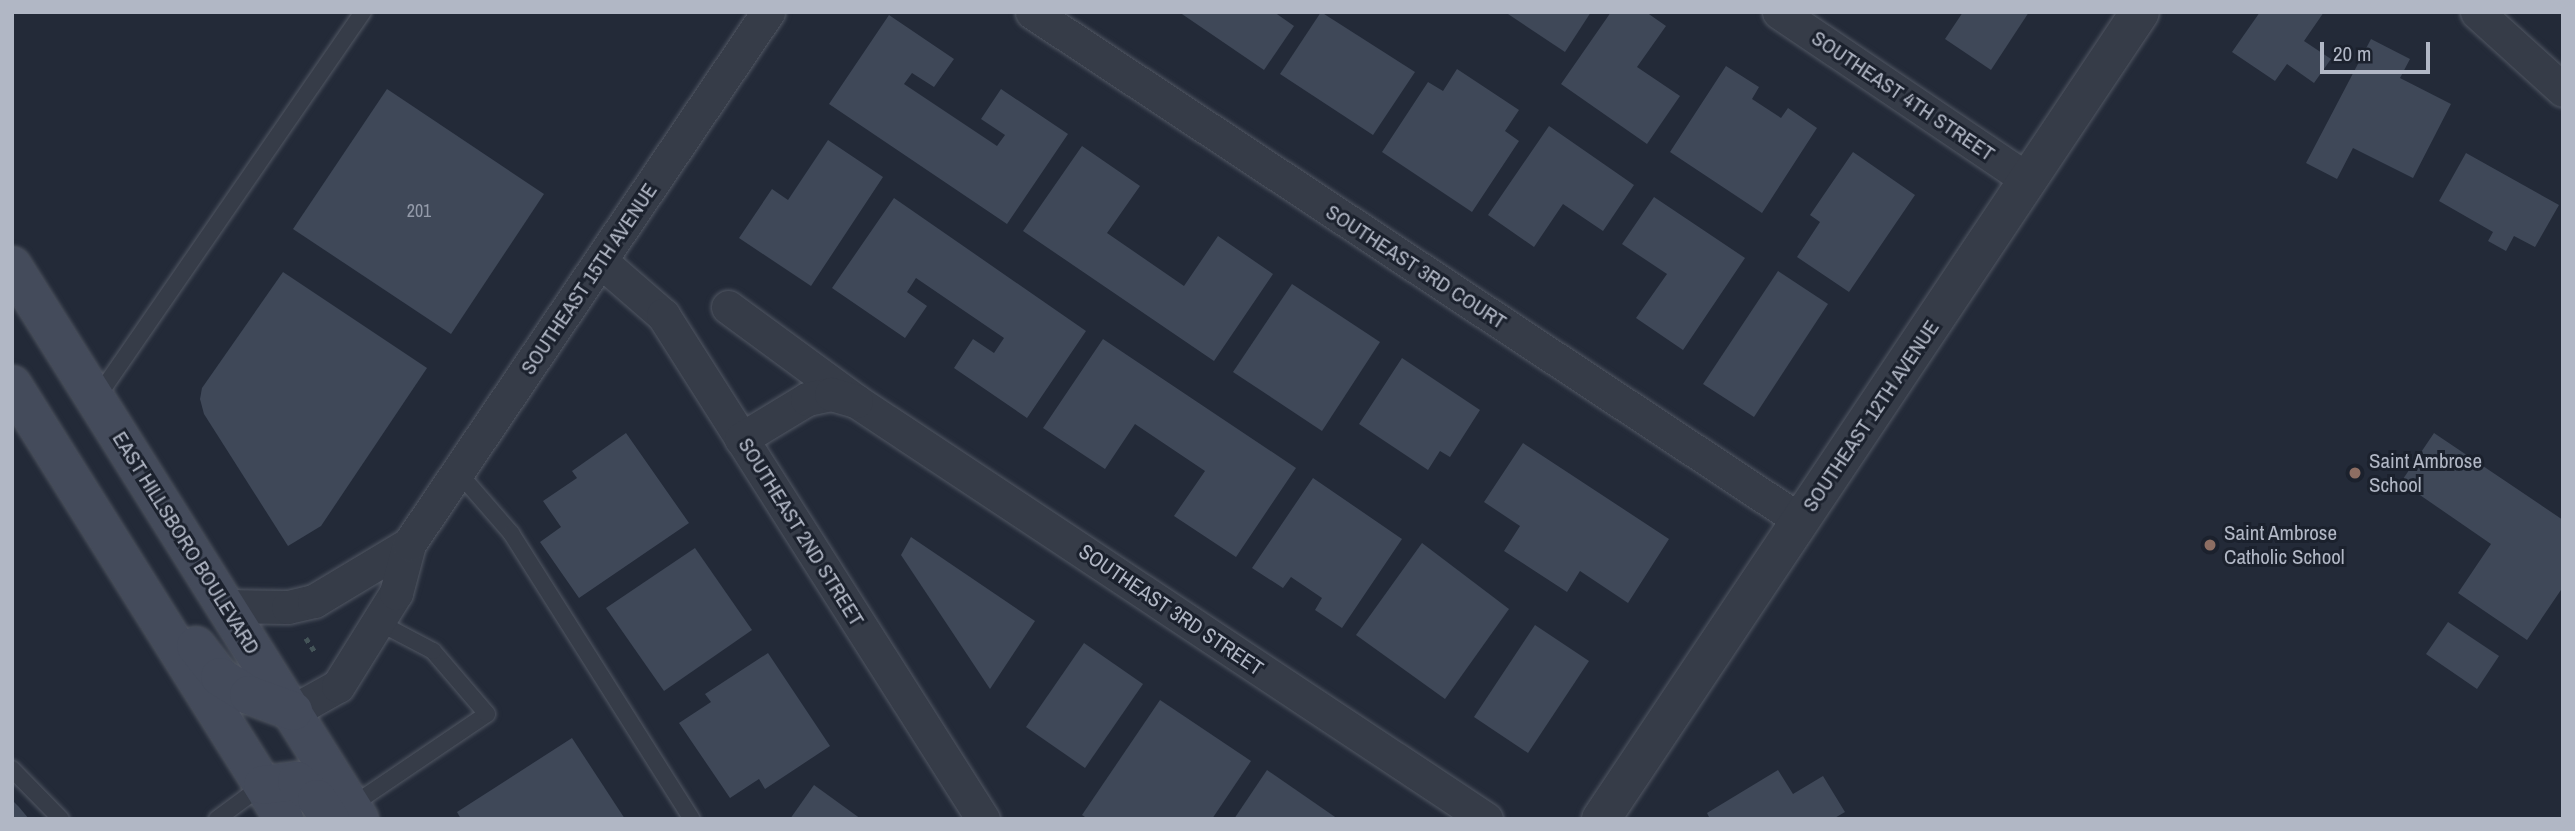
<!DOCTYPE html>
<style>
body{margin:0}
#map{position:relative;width:2575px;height:831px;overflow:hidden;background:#232a38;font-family:"Archivo Narrow",sans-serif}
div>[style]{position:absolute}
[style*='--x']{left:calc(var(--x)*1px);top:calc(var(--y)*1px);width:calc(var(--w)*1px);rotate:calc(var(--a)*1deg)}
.building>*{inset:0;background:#3f4858}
.path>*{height:4.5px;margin-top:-2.25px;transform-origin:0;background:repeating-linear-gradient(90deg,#445458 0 5px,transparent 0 10px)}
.roads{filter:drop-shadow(0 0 2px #515763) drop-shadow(0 0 2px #515763)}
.service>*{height:16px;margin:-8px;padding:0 8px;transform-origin:8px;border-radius:8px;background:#363c48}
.minor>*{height:33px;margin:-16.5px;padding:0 16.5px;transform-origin:16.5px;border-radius:16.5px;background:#363c48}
.tertiary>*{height:38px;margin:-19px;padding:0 19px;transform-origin:19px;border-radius:19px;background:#363c48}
.secondary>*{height:38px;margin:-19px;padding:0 19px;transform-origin:19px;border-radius:19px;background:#444b5b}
.dots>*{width:19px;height:19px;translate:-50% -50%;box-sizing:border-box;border:4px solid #1b212d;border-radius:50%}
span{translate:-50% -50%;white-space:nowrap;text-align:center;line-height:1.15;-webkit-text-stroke:6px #1b212d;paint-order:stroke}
.number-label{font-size:18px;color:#949baa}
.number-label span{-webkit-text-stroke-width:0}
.street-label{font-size:21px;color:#b1b7c5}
.poi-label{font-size:21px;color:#b1b7c5}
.left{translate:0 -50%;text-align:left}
.frame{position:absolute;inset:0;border:14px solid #b1b7c5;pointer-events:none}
.scale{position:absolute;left:2320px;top:42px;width:110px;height:32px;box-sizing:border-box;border:4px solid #b1b7c5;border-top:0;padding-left:9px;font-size:21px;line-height:24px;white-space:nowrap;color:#b1b7c5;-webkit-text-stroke:5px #1b212d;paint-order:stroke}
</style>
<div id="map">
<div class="building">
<div style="clip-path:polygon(1179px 12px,1274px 12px,1294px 26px,1264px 70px)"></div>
<div style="clip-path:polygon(1321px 12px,1415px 72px,1373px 135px,1280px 74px)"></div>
<div style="clip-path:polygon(1505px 12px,1591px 12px,1565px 52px)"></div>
<div style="clip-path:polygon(1611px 12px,1646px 12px,1666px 26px,1637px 67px,1680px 96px,1647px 144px,1561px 84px)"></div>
<div style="clip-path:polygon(1963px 12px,2029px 12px,1991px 70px,1945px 39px)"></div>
<div style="clip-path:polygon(2260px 12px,2324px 12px,2304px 41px,2331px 59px,2314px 83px,2287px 64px,2275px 81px,2232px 52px)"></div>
<div style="clip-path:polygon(889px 15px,954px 59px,934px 87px,912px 73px,904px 84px,997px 146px,1005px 135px,981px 119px,1001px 89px,1068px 134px,1007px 224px,829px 104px)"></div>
<div style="clip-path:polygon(2371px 39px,2410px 59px,2400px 78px,2451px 104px,2413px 178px,2353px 148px,2337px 179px,2306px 163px)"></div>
<div style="clip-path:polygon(1726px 66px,1759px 87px,1752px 99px,1781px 118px,1788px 108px,1817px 128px,1762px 213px,1670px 152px)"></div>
<div style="clip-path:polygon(1457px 69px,1519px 110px,1505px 131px,1519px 141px,1472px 212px,1382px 152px,1428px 82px,1443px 91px)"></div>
<div style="clip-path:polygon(387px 89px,544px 194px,451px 334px,293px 229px)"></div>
<div style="clip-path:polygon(1549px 126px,1634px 185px,1603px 231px,1563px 204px,1534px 247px,1488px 215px)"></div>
<div style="clip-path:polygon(828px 140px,883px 177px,811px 286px,739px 238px,772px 189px,788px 200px)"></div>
<div style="clip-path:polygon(1082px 146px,1140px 186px,1107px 233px,1184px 286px,1218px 236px,1273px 274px,1214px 361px,1023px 231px)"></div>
<div style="clip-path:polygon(1853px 152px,1915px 195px,1849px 292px,1797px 257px,1820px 222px,1810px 215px)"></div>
<div style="clip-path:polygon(2466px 153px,2559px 205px,2535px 247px,2514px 236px,2506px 251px,2488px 241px,2493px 232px,2439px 201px)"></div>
<div style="clip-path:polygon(1654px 197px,1745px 258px,1683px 350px,1636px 318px,1667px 274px,1622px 244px)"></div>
<div style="clip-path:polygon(894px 198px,1086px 331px,1027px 418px,954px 368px,973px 339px,994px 353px,1004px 338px,916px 278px,907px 292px,927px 306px,905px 338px,832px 288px)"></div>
<div style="clip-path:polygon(1778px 271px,1828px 304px,1754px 417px,1703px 384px)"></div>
<div style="clip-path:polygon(283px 272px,427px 368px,321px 526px,288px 546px,204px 414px,200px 399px,202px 388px)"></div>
<div style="clip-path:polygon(1292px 284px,1380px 342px,1322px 431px,1233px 372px)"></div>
<div style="clip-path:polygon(1103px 339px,1296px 468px,1236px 557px,1174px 516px,1205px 471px,1135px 424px,1105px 469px,1043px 428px)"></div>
<div style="clip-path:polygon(1402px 358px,1480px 410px,1450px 457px,1440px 451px,1428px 470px,1359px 424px)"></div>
<div style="clip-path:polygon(626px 433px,689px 523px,579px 598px,540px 542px,561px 527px,543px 501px,577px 478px,572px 471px)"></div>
<div style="clip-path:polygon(2434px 433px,2563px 520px,2563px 587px,2527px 640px,2458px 593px,2491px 544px,2401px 482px)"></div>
<div style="clip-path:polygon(1523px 443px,1669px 539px,1628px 603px,1580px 571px,1567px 592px,1504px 551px,1520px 526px,1484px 502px)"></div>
<div style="clip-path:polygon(1313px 478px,1402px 539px,1342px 628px,1315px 610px,1322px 598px,1291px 577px,1283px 588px,1252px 568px)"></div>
<div style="clip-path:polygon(911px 537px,1035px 621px,990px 689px,901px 555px)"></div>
<div style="clip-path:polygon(1422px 543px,1509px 609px,1445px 699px,1356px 635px)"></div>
<div style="clip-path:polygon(695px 548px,752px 630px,664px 691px,606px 608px)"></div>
<div style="clip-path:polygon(2448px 622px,2499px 656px,2477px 689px,2426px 654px)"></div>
<div style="clip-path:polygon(1535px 625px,1589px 661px,1528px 753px,1474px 717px)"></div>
<div style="clip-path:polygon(1084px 643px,1143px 684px,1085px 768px,1026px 727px)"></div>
<div style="clip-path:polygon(768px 653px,830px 746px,765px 789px,759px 779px,730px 798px,679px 723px,711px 702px,705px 694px)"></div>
<div style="clip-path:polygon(1160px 700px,1251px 761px,1212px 819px,1088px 819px,1082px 815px)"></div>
<div style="clip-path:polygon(572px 738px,625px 819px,461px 819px,457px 812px)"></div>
<div style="clip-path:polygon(1267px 770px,1338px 819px,1234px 819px)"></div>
<div style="clip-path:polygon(1778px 770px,1793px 794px,1823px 776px,1845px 812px,1833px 819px,1710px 819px,1707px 813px)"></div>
<div style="clip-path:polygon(814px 785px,861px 819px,790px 819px)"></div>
<div style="clip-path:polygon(12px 800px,19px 807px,29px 819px,12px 819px)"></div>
</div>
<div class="path">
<div style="--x:306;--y:638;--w:17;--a:57"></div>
</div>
<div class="roads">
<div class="service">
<div style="--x:96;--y:399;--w:470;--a:-55.4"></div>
<div style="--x:458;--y:472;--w:81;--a:49"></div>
<div style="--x:511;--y:533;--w:338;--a:57.7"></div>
<div style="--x:12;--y:769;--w:70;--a:45.6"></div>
<div style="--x:351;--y:806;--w:164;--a:-34.1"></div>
<div style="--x:487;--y:714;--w:83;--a:-130.6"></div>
<div style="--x:433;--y:651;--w:62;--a:-152.2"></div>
<div style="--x:217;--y:819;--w:57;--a:-36.5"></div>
</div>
<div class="minor">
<div style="--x:1032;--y:12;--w:922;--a:33.5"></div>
<div style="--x:1779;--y:12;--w:300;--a:34"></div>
<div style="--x:2477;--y:12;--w:116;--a:42.2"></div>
<div style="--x:602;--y:262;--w:81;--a:41"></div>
<div style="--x:663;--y:315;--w:597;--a:57.59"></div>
<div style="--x:728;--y:307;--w:159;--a:36.3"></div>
<div style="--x:856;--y:401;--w:756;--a:33.56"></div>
<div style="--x:741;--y:439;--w:77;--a:-31.2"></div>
<div style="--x:807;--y:399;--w:25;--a:-12"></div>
<div style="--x:831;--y:394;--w:26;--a:16"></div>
<div style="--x:226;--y:606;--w:62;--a:0.9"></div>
<div style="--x:288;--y:607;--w:27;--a:-13"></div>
<div style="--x:314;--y:601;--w:111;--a:-31"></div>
<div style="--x:293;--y:711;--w:51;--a:-29.1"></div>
<div style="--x:338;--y:686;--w:110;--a:-58.1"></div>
<div style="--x:396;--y:593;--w:51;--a:-75.1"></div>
<div style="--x:409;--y:544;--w:642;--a:-55.99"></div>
</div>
<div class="tertiary">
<div style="--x:1601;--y:819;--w:970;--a:-56.26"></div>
</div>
<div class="secondary">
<div style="--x:12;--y:266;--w:653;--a:57.89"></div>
<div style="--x:12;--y:385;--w:512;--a:57.92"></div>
<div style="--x:196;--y:646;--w:39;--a:52"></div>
<div style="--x:220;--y:677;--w:34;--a:32"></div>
<div style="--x:249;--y:695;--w:47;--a:20"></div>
<div style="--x:263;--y:785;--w:34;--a:-7"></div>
<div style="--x:297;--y:781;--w:27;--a:42"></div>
<div style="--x:317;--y:799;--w:24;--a:57"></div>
</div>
</div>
<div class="dots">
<div style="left:2355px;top:473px;background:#8d6e63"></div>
<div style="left:2210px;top:545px;background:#8d6e63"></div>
</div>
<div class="number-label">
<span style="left:419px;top:211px">201</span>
</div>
<div class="street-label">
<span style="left:1903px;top:96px;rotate:34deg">SOUTHEAST 4TH STREET</span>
<span style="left:1416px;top:267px;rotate:33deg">SOUTHEAST 3RD COURT</span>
<span style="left:589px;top:279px;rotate:-56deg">SOUTHEAST 15TH AVENUE</span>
<span style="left:1871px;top:416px;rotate:-56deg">SOUTHEAST 12TH AVENUE</span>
<span style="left:801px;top:532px;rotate:58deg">SOUTHEAST 2ND STREET</span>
<span style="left:186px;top:543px;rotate:58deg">EAST HILLSBORO BOULEVARD</span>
<span style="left:1171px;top:610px;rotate:34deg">SOUTHEAST 3RD STREET</span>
</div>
<div class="poi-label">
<span class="left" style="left:2369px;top:473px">Saint Ambrose<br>School</span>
<span class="left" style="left:2224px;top:545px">Saint Ambrose<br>Catholic School</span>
</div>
<div class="frame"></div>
<div class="scale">20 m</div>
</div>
